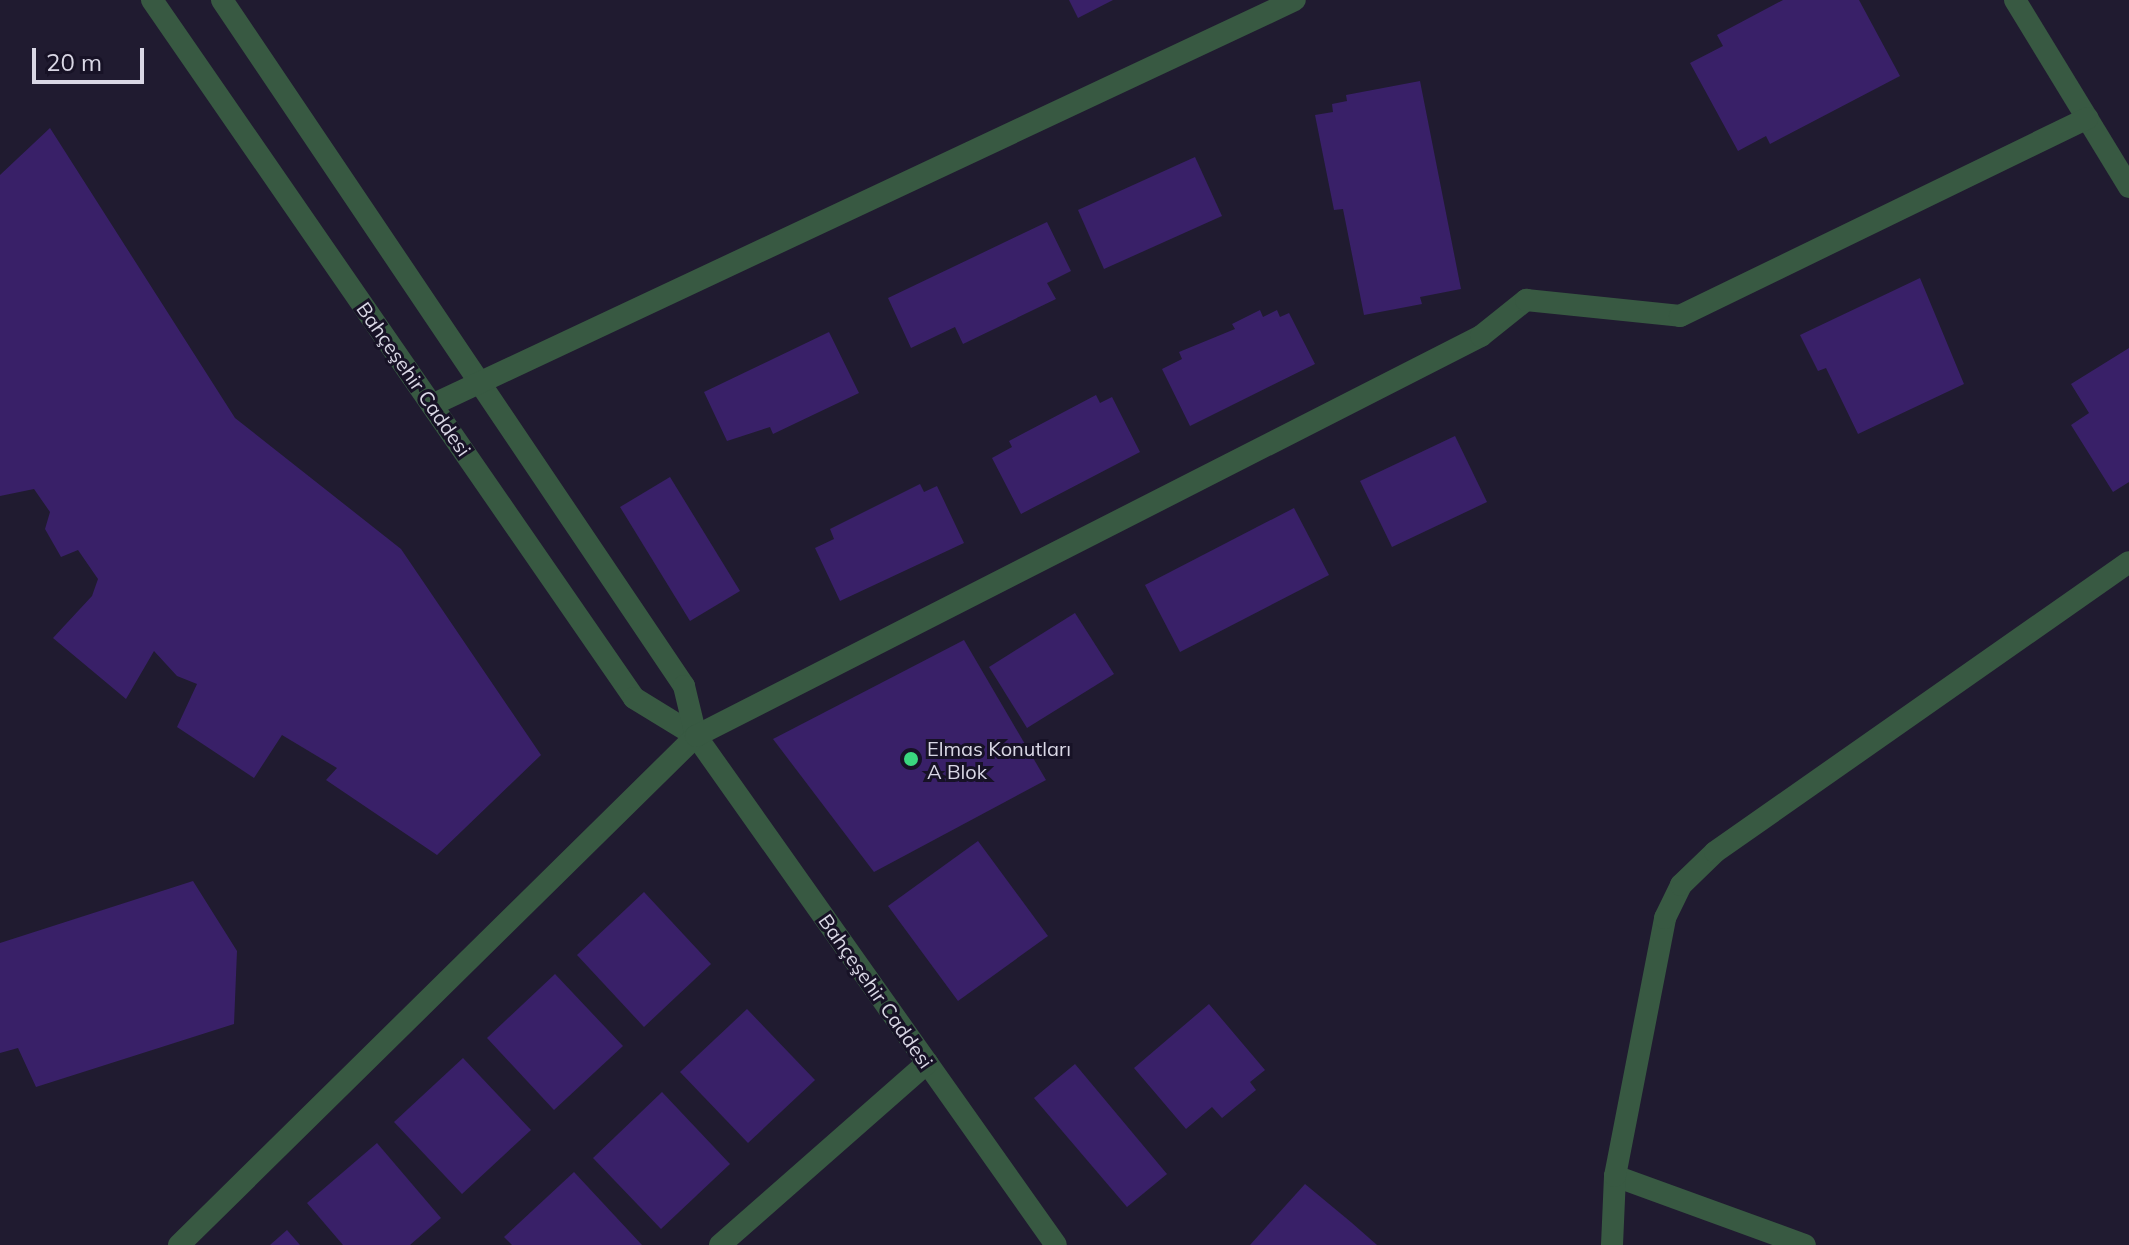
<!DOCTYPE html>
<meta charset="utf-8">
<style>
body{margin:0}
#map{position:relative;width:2129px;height:1245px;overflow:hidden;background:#201b30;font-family:Mulish,sans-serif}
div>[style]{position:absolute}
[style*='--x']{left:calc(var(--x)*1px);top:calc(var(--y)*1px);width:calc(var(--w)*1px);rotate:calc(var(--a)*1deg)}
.building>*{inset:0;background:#392068}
.minor>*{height:22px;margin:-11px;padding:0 11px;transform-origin:11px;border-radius:11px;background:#385942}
.dots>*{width:22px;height:22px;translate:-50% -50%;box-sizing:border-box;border:4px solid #171226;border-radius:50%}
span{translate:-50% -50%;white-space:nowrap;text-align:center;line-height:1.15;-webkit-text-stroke:6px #171226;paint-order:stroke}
.street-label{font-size:20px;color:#d9d7e5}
.poi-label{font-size:20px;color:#d9d7e5}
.left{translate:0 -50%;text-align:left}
.scale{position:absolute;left:32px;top:48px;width:112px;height:36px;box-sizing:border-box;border:4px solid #d9d7e5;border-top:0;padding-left:10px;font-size:24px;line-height:28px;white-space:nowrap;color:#d9d7e5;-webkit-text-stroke:6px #171226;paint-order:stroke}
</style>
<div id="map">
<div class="building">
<div style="clip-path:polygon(1069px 0,1113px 0,1078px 18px)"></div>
<div style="clip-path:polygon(1783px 0,1859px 0,1900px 76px,1770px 144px,1766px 136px,1738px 151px,1690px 63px,1723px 46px,1717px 35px)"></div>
<div style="clip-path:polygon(1420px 81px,1461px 289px,1420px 297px,1422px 304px,1364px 315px,1343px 209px,1334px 210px,1315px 115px,1333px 112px,1332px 104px,1347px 101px,1346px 95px)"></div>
<div style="clip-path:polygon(50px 128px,235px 418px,401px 549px,541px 755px,437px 855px,326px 780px,337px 768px,282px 735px,254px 778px,177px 727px,197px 684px,177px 676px,154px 651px,126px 699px,53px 638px,92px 596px,98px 579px,78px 550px,61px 557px,45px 529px,50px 512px,34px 489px,0 496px,0 175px)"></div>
<div style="clip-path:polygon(1195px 157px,1222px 216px,1104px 269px,1078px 210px)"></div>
<div style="clip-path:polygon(1047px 222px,1071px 271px,1047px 283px,1056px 299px,963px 344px,955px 327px,911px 348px,888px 298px)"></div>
<div style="clip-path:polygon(1920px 278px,1964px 384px,1858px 434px,1826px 368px,1818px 371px,1800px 335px)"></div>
<div style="clip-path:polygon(1260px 310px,1263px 317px,1277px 310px,1280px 317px,1289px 313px,1315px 364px,1190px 426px,1162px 369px,1182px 359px,1179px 352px,1235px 329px,1232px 324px)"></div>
<div style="clip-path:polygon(829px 332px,859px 393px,773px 434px,770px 427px,727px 441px,704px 392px)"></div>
<div style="clip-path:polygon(2129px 348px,2129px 482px,2113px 492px,2071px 425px,2089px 413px,2071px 384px)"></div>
<div style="clip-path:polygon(1096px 395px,1100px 403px,1112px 397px,1140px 452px,1021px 514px,992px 458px,1012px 447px,1009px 441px)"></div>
<div style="clip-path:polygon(1455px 436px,1487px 502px,1392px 547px,1360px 481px)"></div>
<div style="clip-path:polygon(670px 477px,740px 591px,690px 621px,620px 507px)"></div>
<div style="clip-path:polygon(920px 484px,924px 492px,937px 486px,964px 543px,840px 601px,815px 548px,834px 539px,830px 529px)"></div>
<div style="clip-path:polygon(1294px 508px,1329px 575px,1180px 652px,1145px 585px)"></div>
<div style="clip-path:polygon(1075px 613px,1114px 674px,1027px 728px,989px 667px)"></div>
<div style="clip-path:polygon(964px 640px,1046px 780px,874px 872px,773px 739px)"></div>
<div style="clip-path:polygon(978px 841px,1048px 936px,958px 1001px,888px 906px)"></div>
<div style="clip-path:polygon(193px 881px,237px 951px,234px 1024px,36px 1087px,18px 1048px,0 1053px,0 943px)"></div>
<div style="clip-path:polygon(644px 892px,711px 964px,644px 1027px,577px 955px)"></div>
<div style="clip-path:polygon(555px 974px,623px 1046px,554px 1110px,487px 1038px)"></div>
<div style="clip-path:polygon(1209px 1004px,1265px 1070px,1250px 1082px,1256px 1090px,1222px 1118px,1212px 1107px,1186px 1129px,1134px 1068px)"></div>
<div style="clip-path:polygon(747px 1009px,815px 1080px,748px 1143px,680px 1072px)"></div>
<div style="clip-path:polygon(463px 1058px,531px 1130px,462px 1194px,394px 1122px)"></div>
<div style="clip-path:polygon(1075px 1064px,1167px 1174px,1127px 1207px,1034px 1098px)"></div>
<div style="clip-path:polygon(662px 1092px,730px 1164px,661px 1229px,593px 1158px)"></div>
<div style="clip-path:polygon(377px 1143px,441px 1218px,410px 1245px,343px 1245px,307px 1203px)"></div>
<div style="clip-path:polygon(574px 1172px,642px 1245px,512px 1245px,504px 1237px)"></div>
<div style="clip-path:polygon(1305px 1184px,1352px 1223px,1377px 1245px,1250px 1245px)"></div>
<div style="clip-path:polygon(287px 1230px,300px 1245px,270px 1245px)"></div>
</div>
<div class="minor">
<div style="--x:152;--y:0;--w:848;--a:55.37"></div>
<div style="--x:634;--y:698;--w:73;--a:31.5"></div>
<div style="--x:222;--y:0;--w:827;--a:56.04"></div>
<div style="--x:684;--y:686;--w:51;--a:76.5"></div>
<div style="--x:696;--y:736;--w:623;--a:54.73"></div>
<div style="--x:2015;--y:0;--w:219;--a:58.6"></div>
<div style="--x:432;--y:405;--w:953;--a:-25.14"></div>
<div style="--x:1615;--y:1176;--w:202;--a:20"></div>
<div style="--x:179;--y:1245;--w:726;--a:-44.55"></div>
<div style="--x:696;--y:736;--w:881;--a:-27"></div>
<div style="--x:1481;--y:336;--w:58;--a:-38.7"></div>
<div style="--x:1526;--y:300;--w:155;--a:5.9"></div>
<div style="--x:1680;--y:316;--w:453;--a:-25.9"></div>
<div style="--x:720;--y:1245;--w:276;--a:-41.3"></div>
<div style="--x:1612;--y:1245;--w:69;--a:-87.5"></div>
<div style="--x:1615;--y:1176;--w:263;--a:-79"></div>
<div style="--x:1665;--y:918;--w:37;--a:-64"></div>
<div style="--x:1681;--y:885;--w:47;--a:-44.1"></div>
<div style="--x:1715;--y:852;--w:505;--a:-35.01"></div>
</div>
<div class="dots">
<div style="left:911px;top:759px;background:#3ad77f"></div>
</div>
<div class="street-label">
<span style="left:414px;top:379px;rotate:55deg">Bahçeşehir Caddesi</span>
<span style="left:876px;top:991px;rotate:55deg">Bahçeşehir Caddesi</span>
</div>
<div class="poi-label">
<span class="left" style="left:927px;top:760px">Elmas Konutları<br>A Blok</span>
</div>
<div class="scale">20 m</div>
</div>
